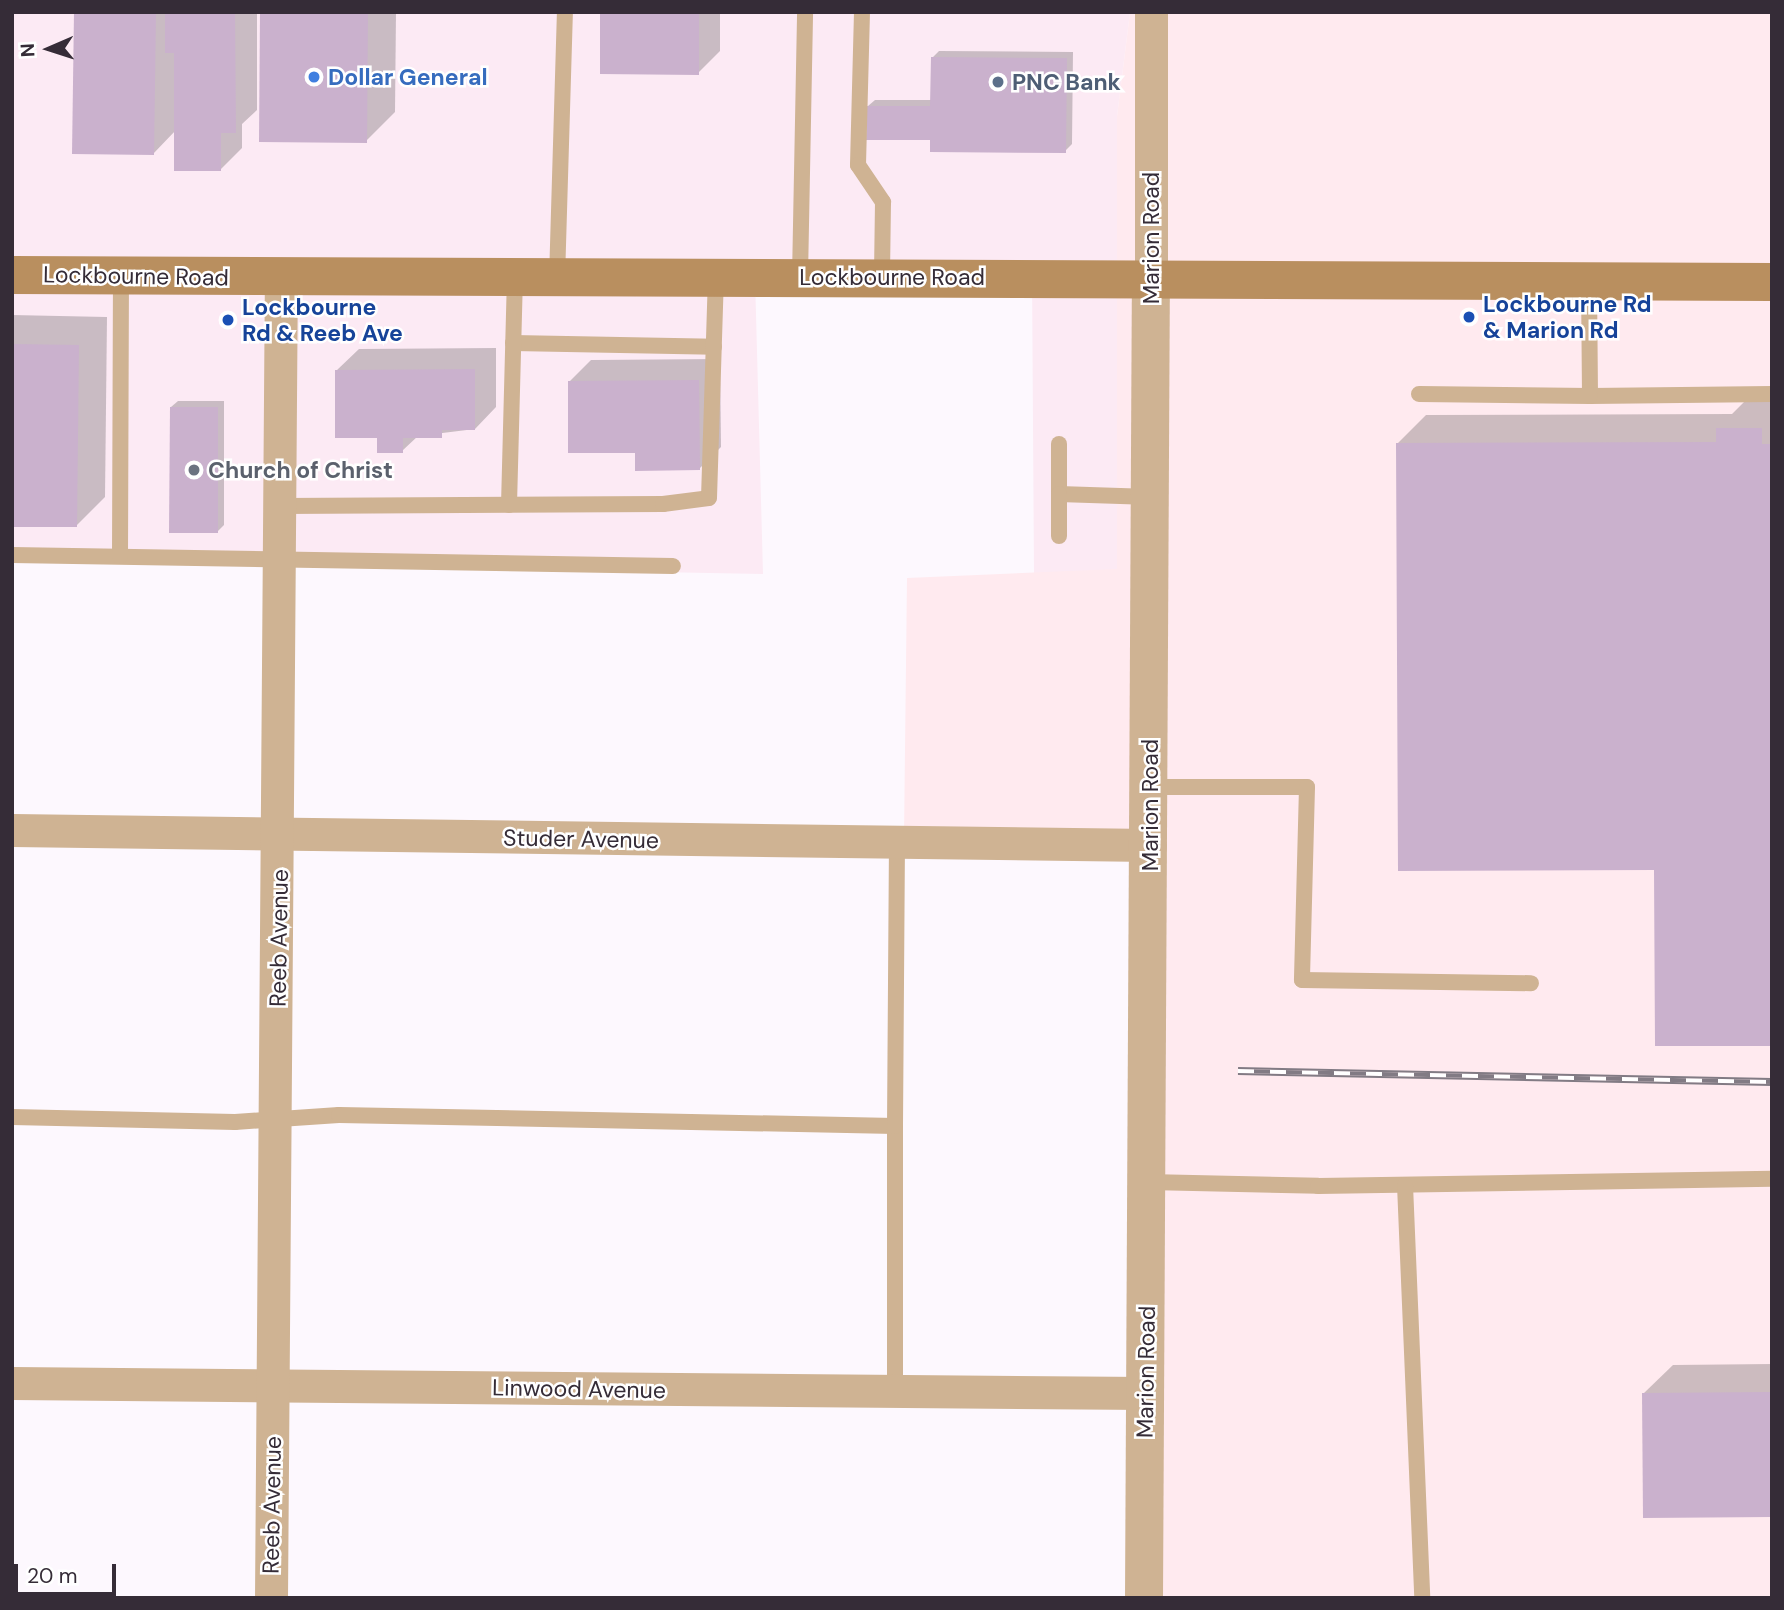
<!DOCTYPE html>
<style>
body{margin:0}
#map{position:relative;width:1784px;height:1610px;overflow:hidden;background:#fdf8fe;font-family:"DM Sans",sans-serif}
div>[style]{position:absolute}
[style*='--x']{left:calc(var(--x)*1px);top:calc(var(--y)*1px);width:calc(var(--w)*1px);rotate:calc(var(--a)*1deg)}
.commercial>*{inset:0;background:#fceaf4}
.industrial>*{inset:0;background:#ffeaef}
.shadow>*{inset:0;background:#0003}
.building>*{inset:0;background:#cab1cd}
.service>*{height:16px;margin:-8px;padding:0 8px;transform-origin:8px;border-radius:8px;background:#cfb393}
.minor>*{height:33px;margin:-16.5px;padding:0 16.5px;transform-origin:16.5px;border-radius:16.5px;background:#cfb393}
.tertiary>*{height:38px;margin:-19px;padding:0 19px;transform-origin:19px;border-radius:19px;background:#cfb393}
.secondary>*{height:38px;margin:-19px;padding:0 19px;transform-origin:19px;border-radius:19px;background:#b98f5f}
.rail>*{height:8px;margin-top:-4px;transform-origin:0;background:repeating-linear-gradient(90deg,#fff 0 16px,#827b84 0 32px);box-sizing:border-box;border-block:2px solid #827b84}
.dots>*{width:19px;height:19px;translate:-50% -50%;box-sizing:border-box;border:4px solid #fff;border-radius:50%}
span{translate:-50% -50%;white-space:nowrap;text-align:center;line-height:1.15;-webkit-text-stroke:5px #fff;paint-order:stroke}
.shop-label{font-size:23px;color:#366cbe;font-weight:700}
.left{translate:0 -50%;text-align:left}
.service-label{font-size:23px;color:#4e5e75;font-weight:700}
.street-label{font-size:23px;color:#352c37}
.transit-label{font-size:23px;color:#164399;font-weight:700}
.worship-label{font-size:23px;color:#5b616d;font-weight:700}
.frame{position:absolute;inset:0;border:14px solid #352c37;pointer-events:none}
.north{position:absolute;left:14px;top:14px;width:70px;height:70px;-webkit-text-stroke:5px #fff;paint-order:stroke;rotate:267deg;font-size:19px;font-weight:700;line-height:28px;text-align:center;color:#352c37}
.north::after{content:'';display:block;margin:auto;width:24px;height:32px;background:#352c37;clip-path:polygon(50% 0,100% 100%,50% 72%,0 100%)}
.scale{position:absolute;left:14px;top:1564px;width:102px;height:32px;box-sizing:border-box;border:4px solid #352c37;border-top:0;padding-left:9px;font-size:21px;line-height:24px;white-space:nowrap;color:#352c37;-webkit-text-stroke:5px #fff;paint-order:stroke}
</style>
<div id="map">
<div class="commercial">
<div style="clip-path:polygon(12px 12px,1130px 12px,1117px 116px,1117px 570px,1034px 574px,1032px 274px,755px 277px,763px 574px,12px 560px)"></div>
</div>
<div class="industrial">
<div style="clip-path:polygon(1130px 12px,1772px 12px,1772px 1598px,1147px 1598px,1160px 836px,904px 836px,907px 578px,1117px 569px,1117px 116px)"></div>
</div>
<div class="shadow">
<div style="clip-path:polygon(76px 12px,257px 12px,257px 110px,242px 124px,242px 148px,220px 170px,176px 130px,153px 154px)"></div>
<div style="clip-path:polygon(262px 12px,396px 12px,395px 112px,366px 141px)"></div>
<div style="clip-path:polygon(602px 12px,720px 12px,720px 51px,698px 73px)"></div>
<div style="clip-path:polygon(939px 51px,1073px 52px,1072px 144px,1065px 151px,932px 138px,868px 106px,875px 100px,932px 100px,933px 57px)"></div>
<div style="clip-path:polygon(12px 315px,107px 317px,105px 497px,76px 526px,12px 525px)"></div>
<div style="clip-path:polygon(496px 348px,496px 407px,475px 429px,418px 436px,402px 451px,378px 437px,337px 370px,359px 349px)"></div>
<div style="clip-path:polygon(720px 359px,721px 447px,699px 469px,637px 451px,569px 382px,591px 360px)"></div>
<div style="clip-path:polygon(1746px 400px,1772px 400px,1772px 1044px,1656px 868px,1397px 444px,1426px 415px,1732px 414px)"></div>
<div style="clip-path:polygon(178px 401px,224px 401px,224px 525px,217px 532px,171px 407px)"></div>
<div style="clip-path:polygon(1772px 1364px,1772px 1515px,1644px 1393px,1673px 1365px)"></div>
</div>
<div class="building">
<div style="clip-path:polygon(74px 12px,156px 12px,154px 155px,72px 154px)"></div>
<div style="clip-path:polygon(165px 12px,235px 12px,236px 133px,221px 133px,221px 171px,174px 171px,174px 53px,165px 53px)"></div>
<div style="clip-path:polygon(260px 12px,368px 12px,367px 143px,259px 142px)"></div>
<div style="clip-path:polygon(600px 12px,699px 12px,699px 75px,600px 74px)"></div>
<div style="clip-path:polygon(931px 57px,1067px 58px,1066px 153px,930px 152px,930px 140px,866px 140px,867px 106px,930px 106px)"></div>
<div style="clip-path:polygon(12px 344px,79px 345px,77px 527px,12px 527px)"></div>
<div style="clip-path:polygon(475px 369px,475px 430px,442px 430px,442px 438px,403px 438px,403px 453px,377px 453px,377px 438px,335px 438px,335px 370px)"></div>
<div style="clip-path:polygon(699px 380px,700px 470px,635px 471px,635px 453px,568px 453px,568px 381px)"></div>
<div style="clip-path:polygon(170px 407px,218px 407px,218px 533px,169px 533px)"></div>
<div style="clip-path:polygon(1716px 428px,1762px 428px,1762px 444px,1772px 444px,1772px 1046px,1655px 1046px,1654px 870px,1398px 871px,1396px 443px,1716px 442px)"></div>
<div style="clip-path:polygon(1772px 1392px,1772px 1517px,1643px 1518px,1642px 1393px)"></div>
</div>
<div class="service">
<div style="--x:862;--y:12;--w:153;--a:91.5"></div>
<div style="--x:858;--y:165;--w:45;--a:56"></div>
<div style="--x:883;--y:202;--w:75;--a:90.8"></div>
<div style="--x:800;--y:277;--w:265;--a:-88.9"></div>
<div style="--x:557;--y:279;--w:267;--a:-88.3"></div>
<div style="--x:1589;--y:281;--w:115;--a:89.5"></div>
<div style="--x:1590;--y:396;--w:182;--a:-0.6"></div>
<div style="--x:513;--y:343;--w:201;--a:1.1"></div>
<div style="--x:1419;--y:394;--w:171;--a:0.7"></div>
<div style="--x:1059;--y:444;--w:50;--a:90"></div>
<div style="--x:1059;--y:494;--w:92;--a:1.9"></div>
<div style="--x:509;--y:505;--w:226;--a:-88.5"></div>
<div style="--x:281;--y:506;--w:382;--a:-0.3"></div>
<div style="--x:663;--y:504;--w:46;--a:-7.4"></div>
<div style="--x:709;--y:498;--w:220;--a:-88.2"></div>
<div style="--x:1059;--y:536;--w:42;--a:-90"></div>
<div style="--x:12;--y:555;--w:661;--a:0.95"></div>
<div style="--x:120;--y:556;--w:280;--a:-89.8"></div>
<div style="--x:1151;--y:787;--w:156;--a:0"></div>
<div style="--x:1307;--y:787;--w:193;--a:91.5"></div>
<div style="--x:1302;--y:980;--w:229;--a:0.8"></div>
<div style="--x:12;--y:1117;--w:223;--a:1.3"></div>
<div style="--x:235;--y:1122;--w:104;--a:-3.9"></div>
<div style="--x:339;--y:1115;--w:556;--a:1.13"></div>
<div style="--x:895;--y:1126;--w:267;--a:90"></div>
<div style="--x:895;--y:1126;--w:284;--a:-89.6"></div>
<div style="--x:1148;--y:1182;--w:170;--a:1.3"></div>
<div style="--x:1318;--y:1186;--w:454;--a:-0.9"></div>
<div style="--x:1405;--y:1185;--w:413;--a:87.6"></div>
</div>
<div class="minor">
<div style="--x:1151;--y:277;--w:265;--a:-90"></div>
<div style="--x:12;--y:830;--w:1138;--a:0.76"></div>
<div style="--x:12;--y:1383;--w:1134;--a:0.51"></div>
<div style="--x:271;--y:1598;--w:1320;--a:-89.57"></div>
</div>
<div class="tertiary">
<div style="--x:1144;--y:1598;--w:1321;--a:-89.7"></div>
</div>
<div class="secondary">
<div style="--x:12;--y:275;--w:1760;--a:0.23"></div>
</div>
<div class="rail">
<div style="--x:1238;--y:1071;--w:534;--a:1.18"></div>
</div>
<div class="dots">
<div style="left:314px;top:77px;background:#3f7fe0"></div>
<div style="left:998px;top:82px;background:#5c6f8a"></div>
<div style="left:1469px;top:317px;background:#1a4fb4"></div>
<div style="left:228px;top:320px;background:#1a4fb4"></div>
<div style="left:194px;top:470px;background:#6b7280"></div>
</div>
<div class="shop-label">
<span class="left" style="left:328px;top:77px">Dollar General</span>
</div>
<div class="service-label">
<span class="left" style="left:1012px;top:82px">PNC Bank</span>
</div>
<div class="street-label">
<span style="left:1151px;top:238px;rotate:-90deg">Marion Road</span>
<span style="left:136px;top:276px;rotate:1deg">Lockbourne Road</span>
<span style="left:892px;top:277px">Lockbourne Road</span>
<span style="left:1150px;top:805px;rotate:-90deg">Marion Road</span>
<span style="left:581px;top:839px;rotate:1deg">Studer Avenue</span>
<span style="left:279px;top:938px;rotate:-89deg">Reeb Avenue</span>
<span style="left:1146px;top:1372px;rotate:-89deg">Marion Road</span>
<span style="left:579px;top:1389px;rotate:1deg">Linwood Avenue</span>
<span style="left:272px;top:1505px;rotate:-89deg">Reeb Avenue</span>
</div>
<div class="transit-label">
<span class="left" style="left:1483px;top:317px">Lockbourne Rd<br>&amp; Marion Rd</span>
<span class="left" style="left:242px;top:320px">Lockbourne<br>Rd &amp; Reeb Ave</span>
</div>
<div class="worship-label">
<span class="left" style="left:208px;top:470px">Church of Christ</span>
</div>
<div class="frame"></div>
<div class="north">N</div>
<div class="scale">20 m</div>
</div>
